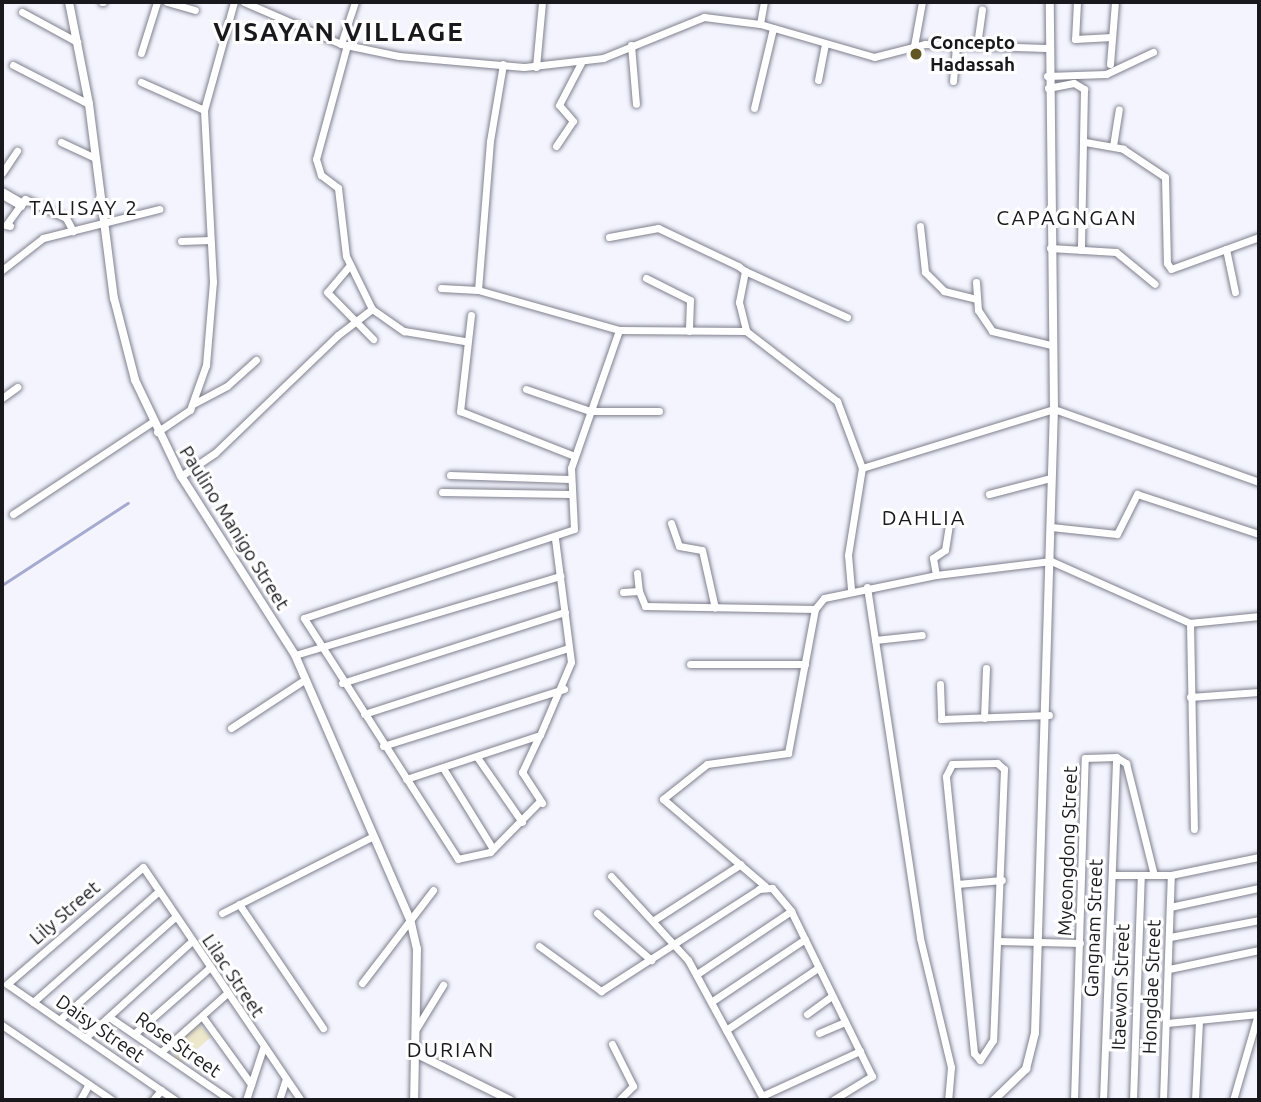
<!DOCTYPE html>
<style>
body{margin:0}
#map{position:relative;width:1261px;height:1102px;overflow:hidden;background:#f3f4fe;font-family:Ubuntu,sans-serif}
div>[style]{position:absolute}
[style*='--x']{left:calc(var(--x)*1px);top:calc(var(--y)*1px);width:calc(var(--w)*1px);rotate:calc(var(--a)*1deg)}
.green>*{inset:0;background:#ede7cb}
.stream>*{height:2.5px;margin:-1.25px;padding:0 1.25px;transform-origin:1.25px;border-radius:1.25px;background:#a6aad0}
.roads{filter:drop-shadow(0 0 2px #7e808d) drop-shadow(0 0 2px #7e808d)}
.minor>*{height:7px;margin:-3.5px;padding:0 3.5px;transform-origin:3.5px;border-radius:3.5px;background:#fff}
.tertiary>*{height:8px;margin:-4px;padding:0 4px;transform-origin:4px;border-radius:4px;background:#fff}
.dots>*{width:19px;height:19px;translate:-50% -50%;box-sizing:border-box;border:4px solid #fff;border-radius:50%}
span{translate:-50% -50%;white-space:nowrap;text-align:center;line-height:1.15;-webkit-text-stroke:6px #fff;paint-order:stroke}
.poi-label{font-size:19px;color:#18181d;font-weight:700}
.left{translate:0 -50%;text-align:left}
.street-label{font-size:19px;color:#18181d}
.neighbourhood-label{font-size:21px;color:#18181d;letter-spacing:2px}
.district-label{font-size:26px;color:#18181d;font-weight:700;letter-spacing:2px}
.frame{position:absolute;inset:0;border:4px solid #18181d;pointer-events:none}
</style>
<div id="map">
<div class="green">
<div style="clip-path:polygon(199px 1024px,211px 1037px,181px 1063px,170px 1050px)"></div>
</div>
<div class="stream">
<div style="--x:2;--y:585;--w:150;--a:-33.1"></div>
</div>
<div class="roads">
<div class="minor">
<div style="--x:102;--y:2;--w:1;--a:0"></div>
<div style="--x:167;--y:2;--w:29;--a:16"></div>
<div style="--x:244;--y:2;--w:106;--a:23.4"></div>
<div style="--x:341;--y:44;--w:59;--a:11.7"></div>
<div style="--x:399;--y:56;--w:125;--a:5"></div>
<div style="--x:524;--y:67;--w:80;--a:-6.5"></div>
<div style="--x:603;--y:58;--w:109;--a:-22.1"></div>
<div style="--x:704;--y:17;--w:56;--a:7.1"></div>
<div style="--x:760;--y:24;--w:119;--a:16.1"></div>
<div style="--x:874;--y:57;--w:53;--a:-14.3"></div>
<div style="--x:925;--y:44;--w:122;--a:1.9"></div>
<div style="--x:1077;--y:2;--w:37;--a:93"></div>
<div style="--x:1075;--y:39;--w:37;--a:-3"></div>
<div style="--x:22;--y:12;--w:63;--a:28.6"></div>
<div style="--x:760;--y:24;--w:22;--a:-80"></div>
<div style="--x:341;--y:44;--w:44;--a:-71.6"></div>
<div style="--x:347;--y:45;--w:118;--a:105.2"></div>
<div style="--x:316;--y:159;--w:17;--a:73"></div>
<div style="--x:321;--y:175;--w:21;--a:37"></div>
<div style="--x:338;--y:188;--w:68;--a:83.3"></div>
<div style="--x:346;--y:256;--w:59;--a:63.9"></div>
<div style="--x:631;--y:45;--w:59;--a:85.2"></div>
<div style="--x:977;--y:45;--w:36;--a:-82"></div>
<div style="--x:914;--y:46;--w:45;--a:-79.7"></div>
<div style="--x:141;--y:53;--w:53;--a:-72.6"></div>
<div style="--x:1110;--y:64;--w:62;--a:-85.4"></div>
<div style="--x:13;--y:65;--w:85;--a:27.2"></div>
<div style="--x:536;--y:67;--w:65;--a:-84.7"></div>
<div style="--x:1047;--y:76;--w:59;--a:-1.9"></div>
<div style="--x:1106;--y:74;--w:52;--a:-25.1"></div>
<div style="--x:818;--y:80;--w:36;--a:-79"></div>
<div style="--x:953;--y:81;--w:37;--a:-85"></div>
<div style="--x:141;--y:82;--w:69;--a:24"></div>
<div style="--x:1048;--y:88;--w:26;--a:-11"></div>
<div style="--x:1074;--y:83;--w:12;--a:31"></div>
<div style="--x:1084;--y:89;--w:161;--a:91.1"></div>
<div style="--x:754;--y:108;--w:82;--a:-76.6"></div>
<div style="--x:61;--y:142;--w:38;--a:25"></div>
<div style="--x:1085;--y:142;--w:39;--a:10"></div>
<div style="--x:1123;--y:149;--w:50;--a:33.7"></div>
<div style="--x:1165;--y:177;--w:86;--a:88.7"></div>
<div style="--x:1167;--y:263;--w:7;--a:56"></div>
<div style="--x:1171;--y:269;--w:94;--a:-20"></div>
<div style="--x:556;--y:146;--w:30;--a:-56"></div>
<div style="--x:573;--y:121;--w:21;--a:-131"></div>
<div style="--x:559;--y:105;--w:47;--a:-62.4"></div>
<div style="--x:1113;--y:146;--w:37;--a:-81"></div>
<div style="--x:2;--y:173;--w:27;--a:-56"></div>
<div style="--x:2;--y:191;--w:24;--a:30"></div>
<div style="--x:2;--y:195;--w:22;--a:30"></div>
<div style="--x:10;--y:226;--w:4;--a:-166"></div>
<div style="--x:6;--y:225;--w:32;--a:-54"></div>
<div style="--x:25;--y:199;--w:45;--a:24.9"></div>
<div style="--x:66;--y:218;--w:15;--a:62"></div>
<div style="--x:920;--y:226;--w:46;--a:83.8"></div>
<div style="--x:925;--y:272;--w:27;--a:45"></div>
<div style="--x:944;--y:291;--w:34;--a:14"></div>
<div style="--x:609;--y:237;--w:50;--a:-10.4"></div>
<div style="--x:658;--y:228;--w:89;--a:25.4"></div>
<div style="--x:738;--y:266;--w:9;--a:36"></div>
<div style="--x:745;--y:271;--w:32;--a:101"></div>
<div style="--x:739;--y:302;--w:30;--a:76"></div>
<div style="--x:181;--y:241;--w:29;--a:-2"></div>
<div style="--x:1050;--y:248;--w:66;--a:3.5"></div>
<div style="--x:1116;--y:252;--w:50;--a:39.4"></div>
<div style="--x:1226;--y:249;--w:44;--a:78.2"></div>
<div style="--x:350;--y:265;--w:35;--a:130"></div>
<div style="--x:327;--y:292;--w:66;--a:45.6"></div>
<div style="--x:2;--y:270;--w:52;--a:-38"></div>
<div style="--x:43;--y:238;--w:120;--a:-14"></div>
<div style="--x:745;--y:271;--w:112;--a:24.3"></div>
<div style="--x:646;--y:278;--w:49;--a:26.6"></div>
<div style="--x:690;--y:300;--w:31;--a:92"></div>
<div style="--x:976;--y:282;--w:28;--a:86"></div>
<div style="--x:978;--y:310;--w:25;--a:56"></div>
<div style="--x:992;--y:331;--w:61;--a:13.3"></div>
<div style="--x:441;--y:288;--w:37;--a:3"></div>
<div style="--x:478;--y:290;--w:147;--a:15.8"></div>
<div style="--x:619;--y:330;--w:127;--a:0.5"></div>
<div style="--x:746;--y:331;--w:115;--a:37.6"></div>
<div style="--x:837;--y:401;--w:72;--a:69.5"></div>
<div style="--x:862;--y:468;--w:201;--a:-17.1"></div>
<div style="--x:1054;--y:409;--w:218;--a:19.6"></div>
<div style="--x:478;--y:290;--w:149;--a:-85.4"></div>
<div style="--x:490;--y:141;--w:78;--a:-80.4"></div>
<div style="--x:471;--y:315;--w:97;--a:96.5"></div>
<div style="--x:460;--y:411;--w:123;--a:21.5"></div>
<div style="--x:526;--y:389;--w:68;--a:19"></div>
<div style="--x:590;--y:411;--w:69;--a:0"></div>
<div style="--x:2;--y:398;--w:19;--a:-36"></div>
<div style="--x:195;--y:403;--w:36;--a:-28"></div>
<div style="--x:227;--y:386;--w:39;--a:-42"></div>
<div style="--x:157;--y:432;--w:40;--a:-34"></div>
<div style="--x:190;--y:410;--w:48;--a:-70.4"></div>
<div style="--x:206;--y:365;--w:83;--a:-85.2"></div>
<div style="--x:213;--y:282;--w:172;--a:-93"></div>
<div style="--x:204;--y:110;--w:112;--a:-74.5"></div>
<div style="--x:450;--y:475;--w:119;--a:1.9"></div>
<div style="--x:181;--y:476;--w:41;--a:-34.1"></div>
<div style="--x:215;--y:453;--w:170;--a:-43.8"></div>
<div style="--x:338;--y:335;--w:43;--a:-37.4"></div>
<div style="--x:372;--y:309;--w:39;--a:35"></div>
<div style="--x:404;--y:331;--w:61;--a:9.5"></div>
<div style="--x:442;--y:492;--w:128;--a:0.9"></div>
<div style="--x:989;--y:494;--w:64;--a:-14.5"></div>
<div style="--x:13;--y:514;--w:167;--a:-33.5"></div>
<div style="--x:671;--y:523;--w:24;--a:71"></div>
<div style="--x:679;--y:546;--w:23;--a:10"></div>
<div style="--x:702;--y:550;--w:59;--a:77.4"></div>
<div style="--x:1051;--y:527;--w:66;--a:6.1"></div>
<div style="--x:1117;--y:534;--w:45;--a:-63.4"></div>
<div style="--x:1137;--y:494;--w:128;--a:18.2"></div>
<div style="--x:637;--y:573;--w:18;--a:84"></div>
<div style="--x:936;--y:575;--w:17;--a:-100"></div>
<div style="--x:933;--y:558;--w:14;--a:-34"></div>
<div style="--x:945;--y:550;--w:24;--a:-81"></div>
<div style="--x:867;--y:587;--w:355;--a:81.4"></div>
<div style="--x:920;--y:938;--w:133;--a:76.5"></div>
<div style="--x:951;--y:1067;--w:33;--a:95"></div>
<div style="--x:851;--y:589;--w:34;--a:-95"></div>
<div style="--x:848;--y:555;--w:88;--a:-80.9"></div>
<div style="--x:623;--y:592;--w:16;--a:-4"></div>
<div style="--x:639;--y:591;--w:16;--a:68"></div>
<div style="--x:645;--y:606;--w:170;--a:1"></div>
<div style="--x:1190;--y:623;--w:69;--a:-5.8"></div>
<div style="--x:875;--y:640;--w:47;--a:-6.1"></div>
<div style="--x:295;--y:655;--w:277;--a:-16.6"></div>
<div style="--x:690;--y:664;--w:115;--a:0"></div>
<div style="--x:342;--y:683;--w:234;--a:-17.7"></div>
<div style="--x:940;--y:684;--w:35;--a:88"></div>
<div style="--x:941;--y:719;--w:108;--a:-2.1"></div>
<div style="--x:1190;--y:697;--w:69;--a:-4.1"></div>
<div style="--x:364;--y:714;--w:214;--a:-17.9"></div>
<div style="--x:984;--y:718;--w:50;--a:-87.7"></div>
<div style="--x:231;--y:728;--w:87;--a:-33.3"></div>
<div style="--x:539;--y:736;--w:40;--a:115"></div>
<div style="--x:522;--y:772;--w:37;--a:57"></div>
<div style="--x:383;--y:746;--w:190;--a:-17.5"></div>
<div style="--x:477;--y:757;--w:79;--a:55.3"></div>
<div style="--x:997;--y:763;--w:9;--a:41"></div>
<div style="--x:1004;--y:769;--w:271;--a:92.3"></div>
<div style="--x:993;--y:1040;--w:24;--a:123"></div>
<div style="--x:980;--y:1060;--w:9;--a:-131"></div>
<div style="--x:974;--y:1053;--w:278;--a:-95.8"></div>
<div style="--x:946;--y:776;--w:13;--a:-63"></div>
<div style="--x:952;--y:764;--w:45;--a:-1.3"></div>
<div style="--x:443;--y:768;--w:95;--a:58.3"></div>
<div style="--x:406;--y:779;--w:141;--a:-18.2"></div>
<div style="--x:540;--y:735;--w:79;--a:-67"></div>
<div style="--x:571;--y:662;--w:125;--a:-97.4"></div>
<div style="--x:539;--y:802;--w:70;--a:134.4"></div>
<div style="--x:490;--y:852;--w:33;--a:168"></div>
<div style="--x:458;--y:859;--w:286;--a:-122.6"></div>
<div style="--x:304;--y:618;--w:284;--a:-18.2"></div>
<div style="--x:574;--y:529;--w:61;--a:-92.8"></div>
<div style="--x:571;--y:468;--w:146;--a:-70.8"></div>
<div style="--x:1112;--y:875;--w:59;--a:0"></div>
<div style="--x:1171;--y:875;--w:90;--a:-11.6"></div>
<div style="--x:611;--y:876;--w:114;--a:47.5"></div>
<div style="--x:688;--y:960;--w:159;--a:61.5"></div>
<div style="--x:957;--y:884;--w:45;--a:-5.1"></div>
<div style="--x:765;--y:886;--w:134;--a:-139.5"></div>
<div style="--x:663;--y:799;--w:56;--a:-38.5"></div>
<div style="--x:707;--y:764;--w:82;--a:-7.7"></div>
<div style="--x:788;--y:753;--w:147;--a:-79.4"></div>
<div style="--x:815;--y:609;--w:14;--a:-51"></div>
<div style="--x:824;--y:598;--w:114;--a:-11.6"></div>
<div style="--x:936;--y:575;--w:116;--a:-6.9"></div>
<div style="--x:1051;--y:561;--w:152;--a:24"></div>
<div style="--x:1190;--y:623;--w:206;--a:88.9"></div>
<div style="--x:239;--y:904;--w:150;--a:55.9"></div>
<div style="--x:1170;--y:907;--w:91;--a:-12.1"></div>
<div style="--x:222;--y:913;--w:168;--a:-26.9"></div>
<div style="--x:597;--y:913;--w:72;--a:41"></div>
<div style="--x:654;--y:920;--w:103;--a:-32.8"></div>
<div style="--x:1170;--y:937;--w:91;--a:-10.8"></div>
<div style="--x:998;--y:941;--w:82;--a:1.4"></div>
<div style="--x:539;--y:946;--w:77;--a:36"></div>
<div style="--x:601;--y:991;--w:188;--a:-32.8"></div>
<div style="--x:759;--y:889;--w:13;--a:-4"></div>
<div style="--x:772;--y:888;--w:30;--a:50"></div>
<div style="--x:791;--y:911;--w:184;--a:63.9"></div>
<div style="--x:872;--y:1076;--w:46;--a:148.4"></div>
<div style="--x:1169;--y:969;--w:92;--a:-11.9"></div>
<div style="--x:697;--y:974;--w:113;--a:-33.8"></div>
<div style="--x:362;--y:983;--w:117;--a:-52.6"></div>
<div style="--x:33;--y:1002;--w:168;--a:-41.4"></div>
<div style="--x:711;--y:1002;--w:113;--a:-33.8"></div>
<div style="--x:807;--y:1014;--w:31;--a:-36"></div>
<div style="--x:202;--y:1016;--w:84;--a:54.2"></div>
<div style="--x:109;--y:1017;--w:147;--a:34.4"></div>
<div style="--x:59;--y:1020;--w:155;--a:-41.6"></div>
<div style="--x:1167;--y:1023;--w:92;--a:-5.6"></div>
<div style="--x:2;--y:1025;--w:133;--a:34.3"></div>
<div style="--x:416;--y:1029;--w:52;--a:-58.5"></div>
<div style="--x:726;--y:1030;--w:111;--a:-34"></div>
<div style="--x:819;--y:1033;--w:28;--a:-23"></div>
<div style="--x:134;--y:1034;--w:98;--a:-41.3"></div>
<div style="--x:85;--y:1038;--w:143;--a:-42.2"></div>
<div style="--x:612;--y:1044;--w:47;--a:63.4"></div>
<div style="--x:633;--y:1086;--w:20;--a:135"></div>
<div style="--x:161;--y:1052;--w:87;--a:-41.7"></div>
<div style="--x:762;--y:1096;--w:108;--a:-24.7"></div>
<div style="--x:80;--y:1100;--w:18;--a:-61"></div>
<div style="--x:153;--y:1100;--w:13;--a:-51"></div>
<div style="--x:175;--y:1100;--w:204;--a:-145.4"></div>
<div style="--x:7;--y:984;--w:179;--a:-40.7"></div>
<div style="--x:143;--y:867;--w:282;--a:55.9"></div>
<div style="--x:246;--y:1100;--w:55;--a:-71.9"></div>
<div style="--x:279;--y:1100;--w:22;--a:-72"></div>
<div style="--x:1074;--y:1100;--w:342;--a:-88.2"></div>
<div style="--x:1085;--y:758;--w:31;--a:-2"></div>
<div style="--x:1116;--y:757;--w:12;--a:31"></div>
<div style="--x:1126;--y:763;--w:115;--a:76"></div>
<div style="--x:1103;--y:1100;--w:343;--a:-87.8"></div>
<div style="--x:1133;--y:1100;--w:224;--a:-88"></div>
<div style="--x:1163;--y:1100;--w:225;--a:-88"></div>
<div style="--x:1195;--y:1100;--w:80;--a:-87.1"></div>
<div style="--x:1233;--y:1100;--w:90;--a:-73.8"></div>
</div>
<div class="tertiary">
<div style="--x:69;--y:2;--w:104;--a:78.9"></div>
<div style="--x:89;--y:104;--w:196;--a:82.7"></div>
<div style="--x:114;--y:298;--w:85;--a:75.6"></div>
<div style="--x:135;--y:380;--w:106;--a:64.4"></div>
<div style="--x:181;--y:476;--w:212;--a:57.5"></div>
<div style="--x:295;--y:655;--w:288;--a:66.5"></div>
<div style="--x:410;--y:919;--w:31;--a:77"></div>
<div style="--x:417;--y:949;--w:151;--a:91.1"></div>
<div style="--x:415;--y:1053;--w:106;--a:26.3"></div>
<div style="--x:994;--y:1100;--w:45;--a:-44.1"></div>
<div style="--x:1026;--y:1069;--w:37;--a:-76"></div>
<div style="--x:1035;--y:1033;--w:624;--a:-88.26"></div>
<div style="--x:1054;--y:409;--w:407;--a:-90.6"></div>
</div>
</div>
<div class="dots">
<div style="left:916px;top:54px;background:#615723"></div>
</div>
<div class="poi-label">
<span class="left" style="left:930px;top:54px">Concepto<br>Hadassah</span>
</div>
<div class="street-label">
<span style="left:234px;top:528px;rotate:58deg">Paulino Manigo Street</span>
<span style="left:1068px;top:851px;rotate:-88deg">Myeongdong Street</span>
<span style="left:65px;top:913px;rotate:-41deg">Lily Street</span>
<span style="left:1094px;top:928px;rotate:-88deg">Gangnam Street</span>
<span style="left:233px;top:976px;rotate:56deg">Lilac Street</span>
<span style="left:1121px;top:987px;rotate:-88deg">Itaewon Street</span>
<span style="left:1152px;top:987px;rotate:-88deg">Hongdae Street</span>
<span style="left:100px;top:1029px;rotate:35deg">Daisy Street</span>
<span style="left:178px;top:1045px;rotate:35deg">Rose Street</span>
</div>
<div class="neighbourhood-label">
<span style="left:84px;top:207px">TALISAY 2</span>
<span style="left:1067px;top:217px">CAPAGNGAN</span>
<span style="left:924px;top:517px">DAHLIA</span>
<span style="left:451px;top:1049px">DURIAN</span>
</div>
<div class="district-label">
<span style="left:339px;top:32px">VISAYAN VILLAGE</span>
</div>
<div class="frame"></div>
</div>
